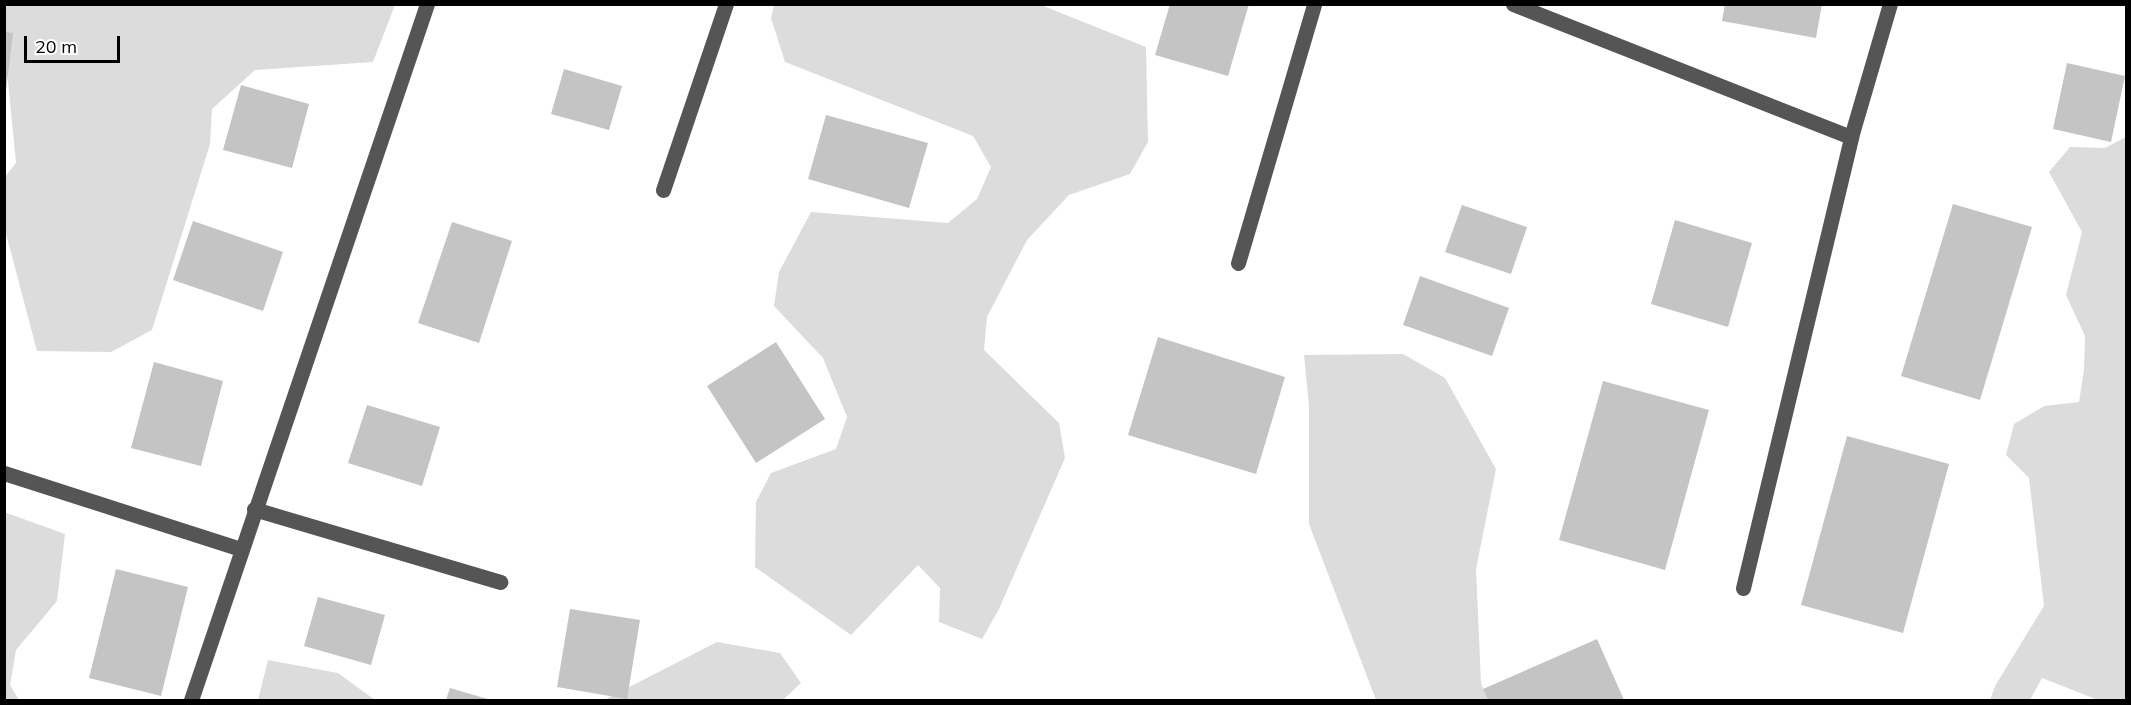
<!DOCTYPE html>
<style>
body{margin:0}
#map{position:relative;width:2131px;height:705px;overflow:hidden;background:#fff;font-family:Mulish,sans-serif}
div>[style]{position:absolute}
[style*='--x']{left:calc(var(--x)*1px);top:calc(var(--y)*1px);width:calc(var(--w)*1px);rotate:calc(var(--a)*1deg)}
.green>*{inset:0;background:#dcdcdc}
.building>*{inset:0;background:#c4c4c4}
.minor>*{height:15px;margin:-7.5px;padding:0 7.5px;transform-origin:7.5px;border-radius:7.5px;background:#555}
span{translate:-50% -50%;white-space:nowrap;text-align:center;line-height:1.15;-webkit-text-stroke:5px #fff;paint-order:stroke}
.frame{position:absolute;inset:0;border:6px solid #000;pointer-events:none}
.scale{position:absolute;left:24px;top:36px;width:96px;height:27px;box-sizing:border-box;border:3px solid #000;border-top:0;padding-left:8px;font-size:18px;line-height:21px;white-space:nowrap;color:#000;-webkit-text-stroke:4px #fff;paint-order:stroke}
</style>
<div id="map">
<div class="green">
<div style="clip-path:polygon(5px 5px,395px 5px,373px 62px,255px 70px,212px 109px,210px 144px,152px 330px,111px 352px,37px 351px,5px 230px,4px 178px,16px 163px,5px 51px)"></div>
<div style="clip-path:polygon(774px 5px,1041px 5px,1146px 47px,1148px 142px,1130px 174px,1069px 195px,1027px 240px,987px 317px,984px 350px,1059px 423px,1065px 458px,999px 609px,982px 639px,939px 622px,940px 588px,918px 565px,851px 635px,755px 567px,756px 502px,771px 473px,836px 449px,847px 417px,823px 358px,774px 306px,779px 272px,811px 212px,948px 223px,977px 199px,991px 167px,973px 136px,785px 62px,771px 18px)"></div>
<div style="clip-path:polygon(2126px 137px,2126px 700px,2098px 700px,2042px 678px,2030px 700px,1990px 700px,1995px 686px,2044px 606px,2029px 478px,2006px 455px,2014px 424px,2044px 406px,2079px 402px,2084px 370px,2085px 336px,2066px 295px,2082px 232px,2049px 172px,2070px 147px,2105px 148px)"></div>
<div style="clip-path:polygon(1403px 354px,1445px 378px,1496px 469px,1476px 569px,1481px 683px,1488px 700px,1376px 700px,1309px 524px,1309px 406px,1304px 355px)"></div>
<div style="clip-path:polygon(4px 512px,65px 534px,57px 601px,16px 650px,10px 685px,19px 700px,5px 700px)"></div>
<div style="clip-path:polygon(717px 642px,780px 653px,801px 683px,783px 700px,604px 700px)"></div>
<div style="clip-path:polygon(268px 660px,338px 673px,375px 700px,258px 700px)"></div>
</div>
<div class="building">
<div style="clip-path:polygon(1170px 4px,1249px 4px,1228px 76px,1155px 55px)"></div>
<div style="clip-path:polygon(1725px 4px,1822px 4px,1816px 38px,1722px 21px)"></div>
<div style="clip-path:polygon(4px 32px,13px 33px,6px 90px,4px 90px)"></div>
<div style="clip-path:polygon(2067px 63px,2125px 76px,2111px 142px,2053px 129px)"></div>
<div style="clip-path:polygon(564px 69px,622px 86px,609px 130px,551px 114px)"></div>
<div style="clip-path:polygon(241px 85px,309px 104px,292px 168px,223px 150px)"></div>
<div style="clip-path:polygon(826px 115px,928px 143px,909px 208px,808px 179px)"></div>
<div style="clip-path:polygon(1953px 204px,2032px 227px,1980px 400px,1901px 376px)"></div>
<div style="clip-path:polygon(1462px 205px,1527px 227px,1511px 274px,1445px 252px)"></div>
<div style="clip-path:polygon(1675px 220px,1752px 243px,1728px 327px,1651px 304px)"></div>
<div style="clip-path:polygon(193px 221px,283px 252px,263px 311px,173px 280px)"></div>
<div style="clip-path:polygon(452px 222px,512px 241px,479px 343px,418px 323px)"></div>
<div style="clip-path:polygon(1420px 276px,1509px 308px,1492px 356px,1403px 325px)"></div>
<div style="clip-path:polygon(1158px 337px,1285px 377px,1256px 474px,1128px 435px)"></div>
<div style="clip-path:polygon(776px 342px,825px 419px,756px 463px,707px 386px)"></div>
<div style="clip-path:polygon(154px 362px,223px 381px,201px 466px,131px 448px)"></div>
<div style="clip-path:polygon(1603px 381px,1709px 410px,1665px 570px,1559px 540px)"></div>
<div style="clip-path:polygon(367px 405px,440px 427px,422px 486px,348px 463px)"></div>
<div style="clip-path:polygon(1847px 436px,1949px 464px,1903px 633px,1801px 605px)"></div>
<div style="clip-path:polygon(116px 569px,188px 587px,161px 696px,89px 678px)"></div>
<div style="clip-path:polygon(318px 597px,385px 615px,371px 665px,304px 646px)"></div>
<div style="clip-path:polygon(570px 609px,640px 620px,627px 699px,557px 687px)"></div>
<div style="clip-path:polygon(1597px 639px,1624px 700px,1488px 700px,1483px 689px)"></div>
<div style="clip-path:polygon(450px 688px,491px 700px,446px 700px)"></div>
</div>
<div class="minor">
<div style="--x:1513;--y:4;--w:363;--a:21.5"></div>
<div style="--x:1851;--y:137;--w:139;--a:-73.7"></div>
<div style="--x:663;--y:190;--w:196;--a:-71.3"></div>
<div style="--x:1238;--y:263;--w:270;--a:-73.6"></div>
<div style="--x:4;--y:473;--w:249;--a:17.8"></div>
<div style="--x:254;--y:509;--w:257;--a:16.5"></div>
<div style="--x:1743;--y:588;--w:464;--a:-76.5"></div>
<div style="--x:191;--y:700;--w:735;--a:-71.27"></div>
</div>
<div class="frame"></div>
<div class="scale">20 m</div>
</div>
